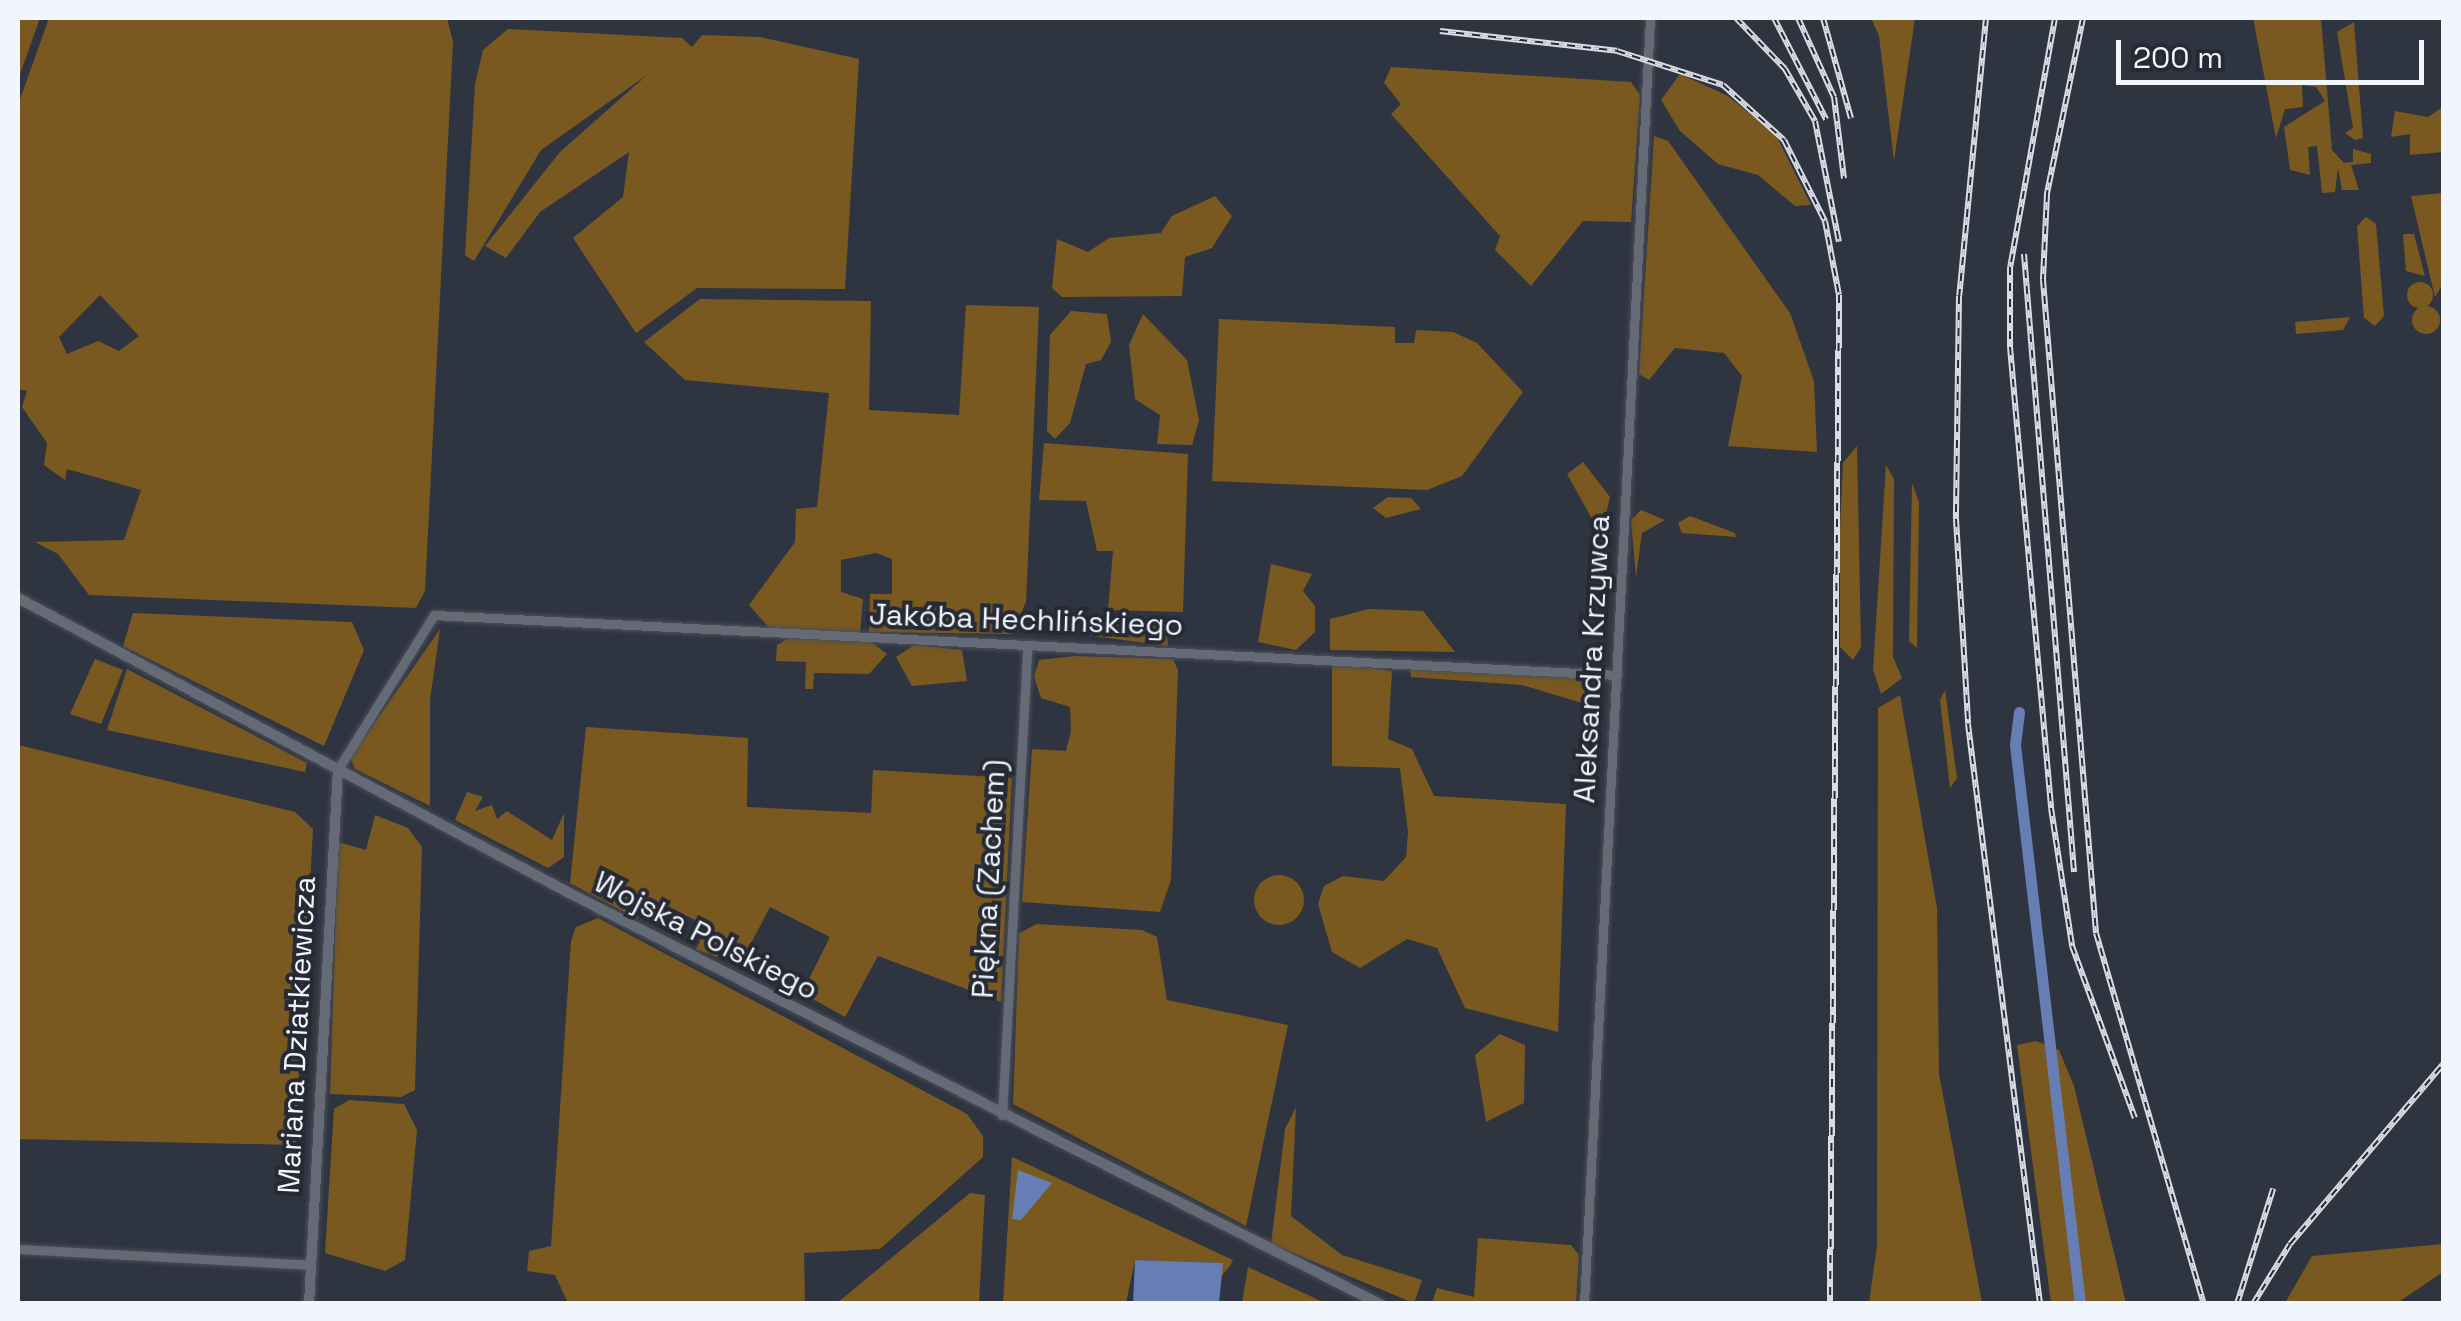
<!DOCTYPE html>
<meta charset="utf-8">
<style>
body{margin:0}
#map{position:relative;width:2461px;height:1321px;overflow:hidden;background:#2f3540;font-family:"Space Grotesk",sans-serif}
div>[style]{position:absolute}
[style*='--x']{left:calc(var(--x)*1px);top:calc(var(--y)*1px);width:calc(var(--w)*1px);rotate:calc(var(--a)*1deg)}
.green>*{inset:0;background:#795920}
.round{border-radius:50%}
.water>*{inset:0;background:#677eb4}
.canal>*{height:11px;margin:-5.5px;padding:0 5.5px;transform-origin:5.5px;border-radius:5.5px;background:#677eb4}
.roads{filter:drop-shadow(0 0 2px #4c5059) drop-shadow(0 0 2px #4c5059)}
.minor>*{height:9px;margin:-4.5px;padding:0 4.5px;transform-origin:4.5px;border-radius:4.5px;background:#646a76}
.tertiary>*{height:10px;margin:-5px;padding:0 5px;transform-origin:5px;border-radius:5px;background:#646a76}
.rail>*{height:6px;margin-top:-3px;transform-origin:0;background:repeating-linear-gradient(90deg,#262a35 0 8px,#d9dde5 0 16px);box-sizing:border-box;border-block:2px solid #d9dde5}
span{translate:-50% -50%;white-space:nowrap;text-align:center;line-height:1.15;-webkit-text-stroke:8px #262a35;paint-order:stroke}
.street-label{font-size:30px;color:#f1f5fc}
.frame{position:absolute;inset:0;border:20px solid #f1f5fc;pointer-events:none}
.scale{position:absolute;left:2116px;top:40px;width:308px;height:45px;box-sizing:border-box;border:5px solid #f1f5fc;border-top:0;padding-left:12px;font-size:30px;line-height:35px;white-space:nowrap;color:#f1f5fc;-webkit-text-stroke:8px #262a35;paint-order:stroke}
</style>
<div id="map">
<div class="green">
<div style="clip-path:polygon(18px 18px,40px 18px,18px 80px)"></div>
<div style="clip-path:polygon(evenodd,49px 18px,447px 18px,453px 42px,425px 591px,416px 608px,89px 595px,58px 554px,35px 542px,124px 540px,141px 490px,67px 469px,65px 480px,44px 465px,47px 443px,22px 407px,27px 391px,18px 389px,18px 105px,49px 18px,100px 295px,139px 336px,119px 351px,98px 341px,67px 354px,59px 337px,100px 295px)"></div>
<div style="clip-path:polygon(1871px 18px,1915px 18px,1894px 161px,1879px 36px)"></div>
<div style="clip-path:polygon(2253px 18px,2321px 18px,2332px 150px,2344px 163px,2353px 162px,2353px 149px,2371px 154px,2371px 163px,2351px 165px,2359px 190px,2342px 190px,2338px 168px,2335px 192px,2322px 193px,2317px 146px,2308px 147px,2310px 175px,2290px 170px,2284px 127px,2325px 101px,2316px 87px,2302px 85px,2303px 107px,2285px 109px,2276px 138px)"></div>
<div style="clip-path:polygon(2354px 22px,2363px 138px,2355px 140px,2345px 133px,2353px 128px,2337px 32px)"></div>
<div style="clip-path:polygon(508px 29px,682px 38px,692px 47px,702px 35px,760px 37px,859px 59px,845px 289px,697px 288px,636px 333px,573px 238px,623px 197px,629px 152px,540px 212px,506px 258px,485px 246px,560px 152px,647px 75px,541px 150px,474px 261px,465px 255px,475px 84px,483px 50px)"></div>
<div style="clip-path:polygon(1391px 67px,1631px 82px,1640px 95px,1631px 222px,1583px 221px,1531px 286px,1495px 250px,1500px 236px,1391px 114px,1401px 104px,1384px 83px)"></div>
<div style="clip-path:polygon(1680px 74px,1728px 96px,1776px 135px,1811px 205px,1795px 206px,1758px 175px,1718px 164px,1680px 131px,1661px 100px)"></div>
<div style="clip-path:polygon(2443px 107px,2443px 152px,2410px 155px,2410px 134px,2391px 137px,2395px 111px,2428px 117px)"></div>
<div style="clip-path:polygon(1654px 136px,1668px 141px,1790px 313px,1814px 381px,1817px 452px,1728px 446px,1742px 376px,1724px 353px,1675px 348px,1649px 380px,1639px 374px)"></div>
<div style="clip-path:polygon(2443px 193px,2443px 284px,2435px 297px,2411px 196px)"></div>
<div style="clip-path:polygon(1215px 196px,1232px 216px,1212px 248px,1185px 257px,1182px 296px,1062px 297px,1052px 288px,1057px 239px,1088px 252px,1109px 238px,1161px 233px,1172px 216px)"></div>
<div style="clip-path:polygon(2366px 217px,2376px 224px,2384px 316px,2375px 326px,2364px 318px,2357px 226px)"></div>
<div style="clip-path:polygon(2403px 234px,2414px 234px,2425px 276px,2406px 271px)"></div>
<div class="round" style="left:2407px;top:282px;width:26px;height:26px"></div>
<div style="clip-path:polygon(700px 299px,871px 301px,869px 410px,959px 415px,966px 305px,1039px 307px,1026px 602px,1012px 634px,869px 632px,870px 594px,892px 594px,892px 559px,876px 553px,841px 560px,841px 592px,863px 599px,860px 633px,770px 629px,749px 605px,795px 542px,796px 509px,817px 507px,829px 393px,685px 380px,644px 342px)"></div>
<div class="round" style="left:2412px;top:306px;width:28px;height:28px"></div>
<div style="clip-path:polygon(1071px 311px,1107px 314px,1111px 342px,1101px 360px,1086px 364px,1070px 423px,1055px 439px,1047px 431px,1050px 335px)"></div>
<div style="clip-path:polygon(1143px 314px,1187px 360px,1199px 420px,1192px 445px,1157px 444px,1160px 415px,1135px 399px,1129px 345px)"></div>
<div style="clip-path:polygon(2350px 317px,2343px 330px,2296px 334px,2295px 322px)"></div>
<div style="clip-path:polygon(1219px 319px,1395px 327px,1395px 343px,1414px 343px,1416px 330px,1453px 332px,1477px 343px,1523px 392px,1462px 476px,1427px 490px,1212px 481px)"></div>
<div style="clip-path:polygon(1044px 443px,1188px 454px,1183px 612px,1108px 610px,1113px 551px,1097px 551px,1086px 501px,1039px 500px)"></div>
<div style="clip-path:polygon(1857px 446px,1861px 647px,1853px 660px,1840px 647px,1840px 527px,1843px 463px)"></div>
<div style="clip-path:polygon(1583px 462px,1610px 497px,1601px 535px,1567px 474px)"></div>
<div style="clip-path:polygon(1886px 465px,1894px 479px,1893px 657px,1902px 678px,1881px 694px,1873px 670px)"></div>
<div style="clip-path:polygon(1912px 483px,1919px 502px,1917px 648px,1909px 641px)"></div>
<div style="clip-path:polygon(1388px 497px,1411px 498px,1421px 509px,1386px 518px,1373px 508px)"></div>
<div style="clip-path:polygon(1641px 510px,1665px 520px,1642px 533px,1636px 577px,1631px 520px)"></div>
<div style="clip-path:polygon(1690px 516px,1735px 533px,1736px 537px,1682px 533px,1678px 523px)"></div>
<div style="clip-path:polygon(1271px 564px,1312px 574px,1303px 591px,1315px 606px,1315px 632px,1296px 650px,1258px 642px)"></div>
<div style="clip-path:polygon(1369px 609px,1423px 611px,1455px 652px,1330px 650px,1330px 619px)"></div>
<div style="clip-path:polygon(133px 613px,352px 622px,364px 650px,324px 746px,123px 646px)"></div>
<div style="clip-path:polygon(1120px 620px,1166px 628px,1168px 646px,1078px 634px)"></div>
<div style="clip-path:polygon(440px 629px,430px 700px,430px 806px,355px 769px,350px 758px)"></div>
<div style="clip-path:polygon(789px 638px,871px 642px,887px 654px,869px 674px,814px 673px,813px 689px,805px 689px,806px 662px,776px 661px,777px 645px)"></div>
<div style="clip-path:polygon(914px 645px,962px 650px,967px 681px,912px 686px,896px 657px)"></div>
<div style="clip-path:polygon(1074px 656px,1173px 659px,1178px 670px,1171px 880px,1160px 912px,1022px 902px,1032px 749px,1066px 751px,1071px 731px,1070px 707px,1041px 698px,1034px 677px,1039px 660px)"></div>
<div style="clip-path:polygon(95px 659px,123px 670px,101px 724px,70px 714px)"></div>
<div style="clip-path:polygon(1332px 663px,1392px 671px,1388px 739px,1412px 749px,1434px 796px,1566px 804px,1558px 1032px,1465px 1008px,1437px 948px,1407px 939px,1360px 968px,1332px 952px,1318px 904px,1324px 886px,1343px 876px,1384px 881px,1406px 857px,1408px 832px,1400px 768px,1332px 766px)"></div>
<div style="clip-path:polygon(127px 669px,307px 763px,305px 772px,107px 730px)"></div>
<div style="clip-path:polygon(1410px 669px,1584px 678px,1593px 685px,1582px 703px,1522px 685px,1411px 677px)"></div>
<div style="clip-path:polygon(1945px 690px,1957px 778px,1950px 788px,1940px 700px)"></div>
<div style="clip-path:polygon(1900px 695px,1937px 908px,1939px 1074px,1982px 1303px,1869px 1303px,1877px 1246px,1878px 708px)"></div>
<div style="clip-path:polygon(586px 727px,748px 738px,747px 807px,871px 813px,873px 770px,1012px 778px,1001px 1002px,878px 956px,845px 1017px,802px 993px,830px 937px,770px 907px,739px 966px,696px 949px,707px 926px,649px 897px,637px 919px,570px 883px)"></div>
<div style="clip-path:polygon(18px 745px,295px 812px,313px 829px,296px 1145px,18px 1139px)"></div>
<div style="clip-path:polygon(467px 792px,483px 797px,475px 811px,492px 805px,497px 819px,507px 811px,552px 840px,564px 813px,564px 857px,548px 868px,455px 820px)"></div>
<div style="clip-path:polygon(375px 815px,408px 828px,422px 847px,415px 1090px,401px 1097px,330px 1094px,338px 842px,366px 850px)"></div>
<div class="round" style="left:1254px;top:875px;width:50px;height:50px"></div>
<div style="clip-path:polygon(598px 918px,967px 1114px,983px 1136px,983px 1157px,880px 1249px,804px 1253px,805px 1303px,568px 1303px,555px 1275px,527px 1271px,529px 1251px,551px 1246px,571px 941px,576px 927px)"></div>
<div style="clip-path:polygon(1037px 924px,1142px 930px,1157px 937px,1167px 1000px,1288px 1025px,1246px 1226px,1013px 1104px,1019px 933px)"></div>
<div style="clip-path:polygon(1500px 1034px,1525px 1045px,1524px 1103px,1486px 1122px,1475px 1055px)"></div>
<div style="clip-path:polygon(2036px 1041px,2059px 1050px,2074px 1086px,2126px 1303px,2051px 1303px,2017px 1045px)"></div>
<div style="clip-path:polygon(349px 1100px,404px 1104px,417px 1130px,405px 1260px,385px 1271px,325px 1253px,334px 1109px)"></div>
<div style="clip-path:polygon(1296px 1107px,1291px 1216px,1342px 1255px,1422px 1280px,1414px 1303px,1271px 1244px,1285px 1129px)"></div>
<div style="clip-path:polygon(1012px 1157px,1233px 1260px,1230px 1266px,1221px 1277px,1222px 1263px,1135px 1260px,1126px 1303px,1003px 1304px)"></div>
<div style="clip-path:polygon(970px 1193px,985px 1195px,979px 1303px,837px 1303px)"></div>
<div style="clip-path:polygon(1478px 1238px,1571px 1245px,1579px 1255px,1576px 1303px,1432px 1303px,1437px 1288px,1474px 1297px)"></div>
<div style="clip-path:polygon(2443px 1244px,2443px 1272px,2397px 1303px,2285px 1303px,2312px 1256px)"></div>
<div style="clip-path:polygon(1248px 1267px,1325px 1303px,1242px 1303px)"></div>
</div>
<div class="water">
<div style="clip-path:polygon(1018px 1170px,1052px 1183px,1021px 1220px,1012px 1219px)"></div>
<div style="clip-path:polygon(1135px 1260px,1223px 1263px,1219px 1303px,1133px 1303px)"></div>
</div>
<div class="canal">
<div style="--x:2019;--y:712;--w:33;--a:97"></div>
<div style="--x:2015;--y:745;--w:563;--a:83.37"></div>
</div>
<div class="roads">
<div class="minor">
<div style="--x:338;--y:769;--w:181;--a:-58.1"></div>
<div style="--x:434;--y:615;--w:1185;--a:2.9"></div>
<div style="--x:1002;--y:1115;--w:470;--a:-86.9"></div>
<div style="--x:18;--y:1249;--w:292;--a:3.1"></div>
<div style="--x:1584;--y:1304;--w:1288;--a:-87.06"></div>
</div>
<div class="tertiary">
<div style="--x:18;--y:598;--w:629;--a:28.15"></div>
<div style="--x:573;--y:895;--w:905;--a:26.88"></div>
<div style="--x:309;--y:1304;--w:536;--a:-86.9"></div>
</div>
</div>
<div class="rail">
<div style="--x:1736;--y:18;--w:71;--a:46.1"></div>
<div style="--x:1785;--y:69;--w:60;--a:60"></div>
<div style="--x:1815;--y:121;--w:123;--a:78.8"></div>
<div style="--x:1774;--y:18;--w:114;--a:62.8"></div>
<div style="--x:1798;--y:18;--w:87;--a:65.5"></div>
<div style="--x:1834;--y:97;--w:82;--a:83"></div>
<div style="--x:1823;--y:18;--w:104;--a:74.4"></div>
<div style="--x:1986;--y:18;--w:279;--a:95.5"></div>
<div style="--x:1959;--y:296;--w:223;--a:90.8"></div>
<div style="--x:1956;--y:519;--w:205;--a:86.6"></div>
<div style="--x:1968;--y:724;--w:584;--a:82.92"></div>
<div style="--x:2055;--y:18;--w:253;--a:100.2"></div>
<div style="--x:2010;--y:267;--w:80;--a:90"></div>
<div style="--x:2010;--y:347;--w:463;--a:84.9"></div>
<div style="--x:2051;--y:808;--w:140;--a:81.3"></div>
<div style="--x:2072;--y:946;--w:183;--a:69.9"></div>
<div style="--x:2083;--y:18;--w:180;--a:101.6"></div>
<div style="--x:2047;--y:194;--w:86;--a:92.7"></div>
<div style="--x:2043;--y:280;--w:655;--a:85.36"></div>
<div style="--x:2096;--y:933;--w:386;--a:73.8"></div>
<div style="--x:1440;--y:31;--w:178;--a:6.4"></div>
<div style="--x:1617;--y:51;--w:111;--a:17.8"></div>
<div style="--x:1723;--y:85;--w:82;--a:42"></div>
<div style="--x:1784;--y:140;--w:91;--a:63.2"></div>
<div style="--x:1825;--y:221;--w:75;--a:79.3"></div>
<div style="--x:1839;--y:295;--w:1009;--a:90.51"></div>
<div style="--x:2024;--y:254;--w:620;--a:85.37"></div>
<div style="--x:2237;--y:1304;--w:121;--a:-72.6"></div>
<div style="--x:2253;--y:1304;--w:70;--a:-58.3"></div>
<div style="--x:2290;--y:1244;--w:238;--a:-49.6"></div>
</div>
<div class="street-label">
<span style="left:1026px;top:620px;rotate:2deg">Jakóba Hechlińskiego</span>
<span style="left:1592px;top:659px;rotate:-87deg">Aleksandra Krzywca</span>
<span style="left:989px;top:879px;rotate:-87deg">Piękna (Zachem)</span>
<span style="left:706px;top:936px;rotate:27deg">Wojska Polskiego</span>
<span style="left:297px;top:1035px;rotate:-87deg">Mariana Dziatkiewicza</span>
</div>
<div class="frame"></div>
<div class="scale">200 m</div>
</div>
